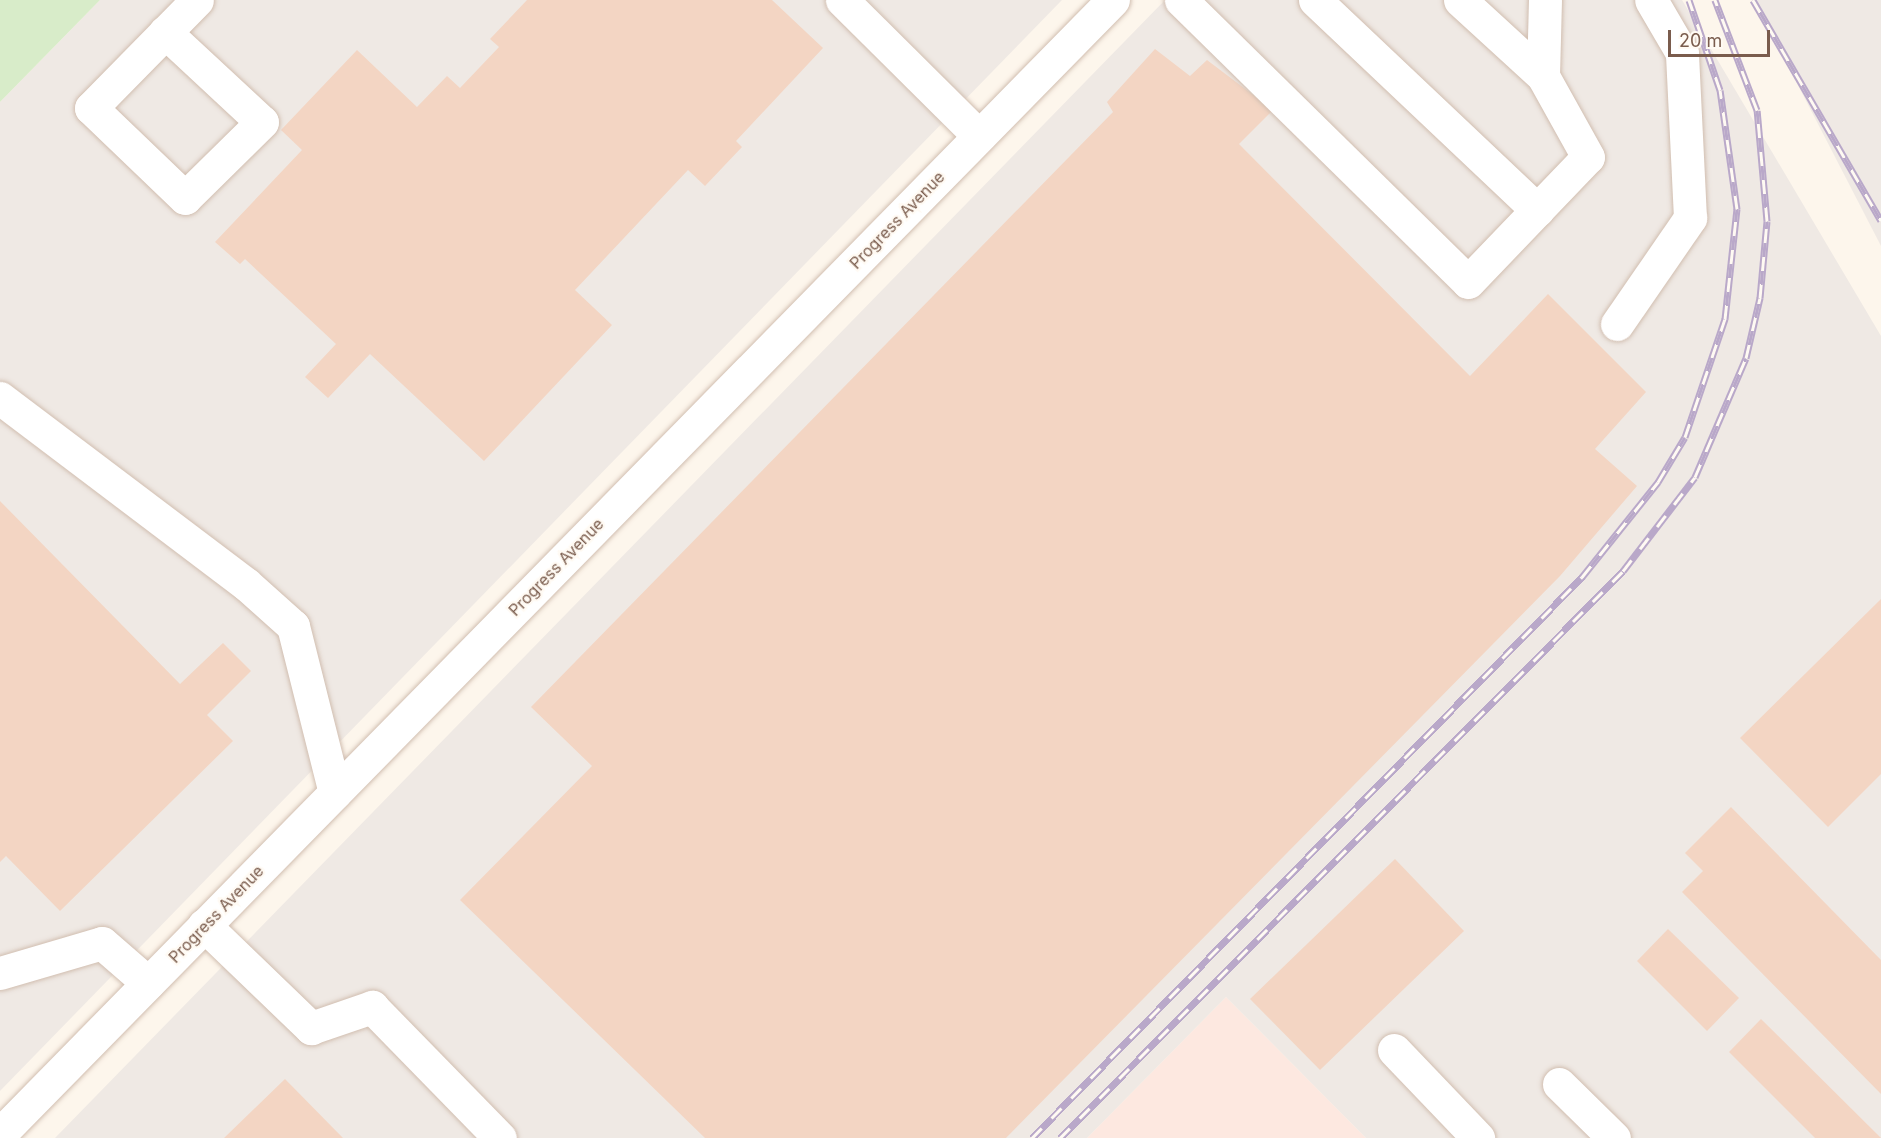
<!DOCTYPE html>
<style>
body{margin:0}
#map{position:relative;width:1881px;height:1138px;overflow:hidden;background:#fdf6ec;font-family:Inter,sans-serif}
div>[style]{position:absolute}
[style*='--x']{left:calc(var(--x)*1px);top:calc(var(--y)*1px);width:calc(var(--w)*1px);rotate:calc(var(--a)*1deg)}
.commercial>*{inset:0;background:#fde8e0}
.industrial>*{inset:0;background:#efe9e4}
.green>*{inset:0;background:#d8ecc9}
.building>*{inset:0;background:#f3d5c3}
.roads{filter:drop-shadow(0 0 2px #d1beb0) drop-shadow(0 0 2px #d1beb0)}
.minor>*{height:33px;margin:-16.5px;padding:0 16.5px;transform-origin:16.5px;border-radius:16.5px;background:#fff}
.rail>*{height:7px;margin-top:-3.5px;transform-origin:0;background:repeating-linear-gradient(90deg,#fffaf3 0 14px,#b9a8c9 0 28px);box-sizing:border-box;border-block:2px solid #b9a8c9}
span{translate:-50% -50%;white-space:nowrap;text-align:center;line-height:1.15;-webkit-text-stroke:4.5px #fffaf3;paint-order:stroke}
.street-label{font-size:16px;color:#7a5c4d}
.scale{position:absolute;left:1668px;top:30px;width:102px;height:27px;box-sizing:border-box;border:3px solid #7a5c4d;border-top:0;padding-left:8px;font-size:18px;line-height:21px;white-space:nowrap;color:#7a5c4d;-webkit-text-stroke:4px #fffaf3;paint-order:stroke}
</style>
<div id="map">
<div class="commercial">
<div style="clip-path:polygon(1226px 997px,1366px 1138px,1087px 1138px)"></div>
</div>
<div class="industrial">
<div style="clip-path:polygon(100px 0,1062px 0,0 1091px,0 102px)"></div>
<div style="clip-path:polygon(1165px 0,1682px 0,1881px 336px,1881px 1138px,1366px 1138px,1226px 997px,1087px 1138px,55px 1138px)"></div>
<div style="clip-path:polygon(1754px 0,1881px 0,1881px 246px)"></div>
</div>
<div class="green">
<div style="clip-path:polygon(0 0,100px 0,0 102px)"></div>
</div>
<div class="building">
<div style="clip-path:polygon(527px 0,772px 0,823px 48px,736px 141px,742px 147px,705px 186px,688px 170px,575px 290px,612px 325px,484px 461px,370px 354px,328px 398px,305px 377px,336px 344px,245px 259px,240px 264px,215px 242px,302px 150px,281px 130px,357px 50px,417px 107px,447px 76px,460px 88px,499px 47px,490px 39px)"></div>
<div style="clip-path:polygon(1155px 49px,1190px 76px,1207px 60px,1273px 110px,1239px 144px,1470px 376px,1548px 294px,1646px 392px,1595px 449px,1637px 486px,1560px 576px,1006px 1138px,705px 1138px,460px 900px,592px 766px,531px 707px,1113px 112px,1107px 102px)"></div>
<div style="clip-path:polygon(0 501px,180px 684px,223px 643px,251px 671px,207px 715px,233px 741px,60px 911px,6px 856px,0 862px)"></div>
<div style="clip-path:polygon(1881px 599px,1881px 774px,1828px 827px,1740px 738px)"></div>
<div style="clip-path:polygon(1731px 807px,1881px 960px,1881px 1094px,1682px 892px,1703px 871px,1685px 853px)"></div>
<div style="clip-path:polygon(1395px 859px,1464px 931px,1320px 1070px,1250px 999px)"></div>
<div style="clip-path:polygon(1668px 929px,1739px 998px,1707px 1031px,1637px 961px)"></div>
<div style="clip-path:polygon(1761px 1019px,1881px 1138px,1815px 1138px,1729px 1052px)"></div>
<div style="clip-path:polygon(285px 1079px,343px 1138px,224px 1138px)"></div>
</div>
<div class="roads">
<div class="minor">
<div style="--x:842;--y:0;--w:193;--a:44.8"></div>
<div style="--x:1181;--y:0;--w:402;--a:44.5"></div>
<div style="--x:1468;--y:282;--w:173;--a:-46.2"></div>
<div style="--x:1588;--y:157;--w:93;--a:-119.1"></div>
<div style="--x:1543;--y:76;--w:76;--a:-88.5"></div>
<div style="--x:1315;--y:0;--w:306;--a:43.4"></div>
<div style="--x:1460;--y:0;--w:113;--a:42.5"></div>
<div style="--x:165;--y:32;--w:132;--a:42.9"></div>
<div style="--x:262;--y:122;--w:108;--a:135.4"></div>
<div style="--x:185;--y:198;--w:130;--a:-136.2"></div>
<div style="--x:91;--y:108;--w:151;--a:-45.5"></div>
<div style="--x:1617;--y:324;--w:129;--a:-55.4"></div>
<div style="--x:1690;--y:218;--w:165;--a:-92.8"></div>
<div style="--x:1682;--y:53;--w:61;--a:-120.3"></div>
<div style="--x:0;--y:398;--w:308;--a:37.1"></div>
<div style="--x:246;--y:584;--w:63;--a:41.8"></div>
<div style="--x:293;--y:626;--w:172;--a:75.9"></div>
<div style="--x:204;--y:925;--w:149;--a:43.9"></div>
<div style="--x:311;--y:1028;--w:65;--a:-19"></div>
<div style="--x:372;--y:1007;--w:183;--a:45.7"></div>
<div style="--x:0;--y:973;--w:106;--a:-16.4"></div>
<div style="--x:102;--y:943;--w:61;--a:41"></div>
<div style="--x:1394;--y:1050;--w:122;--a:46.3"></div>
<div style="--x:1559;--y:1084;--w:77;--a:44.5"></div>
<div style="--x:0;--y:1134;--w:1589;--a:-45.54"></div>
</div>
</div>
<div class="rail">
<div style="--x:1753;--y:0;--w:255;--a:59.9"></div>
<div style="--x:1032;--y:1138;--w:786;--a:-45.57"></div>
<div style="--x:1582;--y:577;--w:122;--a:-51.3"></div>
<div style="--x:1658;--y:482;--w:52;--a:-59"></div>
<div style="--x:1685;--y:437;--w:125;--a:-71.3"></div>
<div style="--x:1725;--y:319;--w:111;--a:-83.8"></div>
<div style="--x:1737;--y:209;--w:120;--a:-98.1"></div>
<div style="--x:1720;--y:90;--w:95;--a:-109"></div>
<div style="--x:1060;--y:1138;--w:799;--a:-45.2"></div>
<div style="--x:1623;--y:571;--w:118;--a:-52.5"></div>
<div style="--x:1695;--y:477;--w:129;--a:-66.8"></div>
<div style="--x:1746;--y:358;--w:62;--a:-76.9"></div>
<div style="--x:1760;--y:298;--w:77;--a:-84.8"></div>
<div style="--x:1767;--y:221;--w:111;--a:-95.1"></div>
<div style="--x:1757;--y:110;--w:118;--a:-110.9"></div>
</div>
<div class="street-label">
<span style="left:897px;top:220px;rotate:-46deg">Progress Avenue</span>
<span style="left:556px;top:567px;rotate:-46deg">Progress Avenue</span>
<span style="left:216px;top:914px;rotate:-46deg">Progress Avenue</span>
</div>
<div class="scale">20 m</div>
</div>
